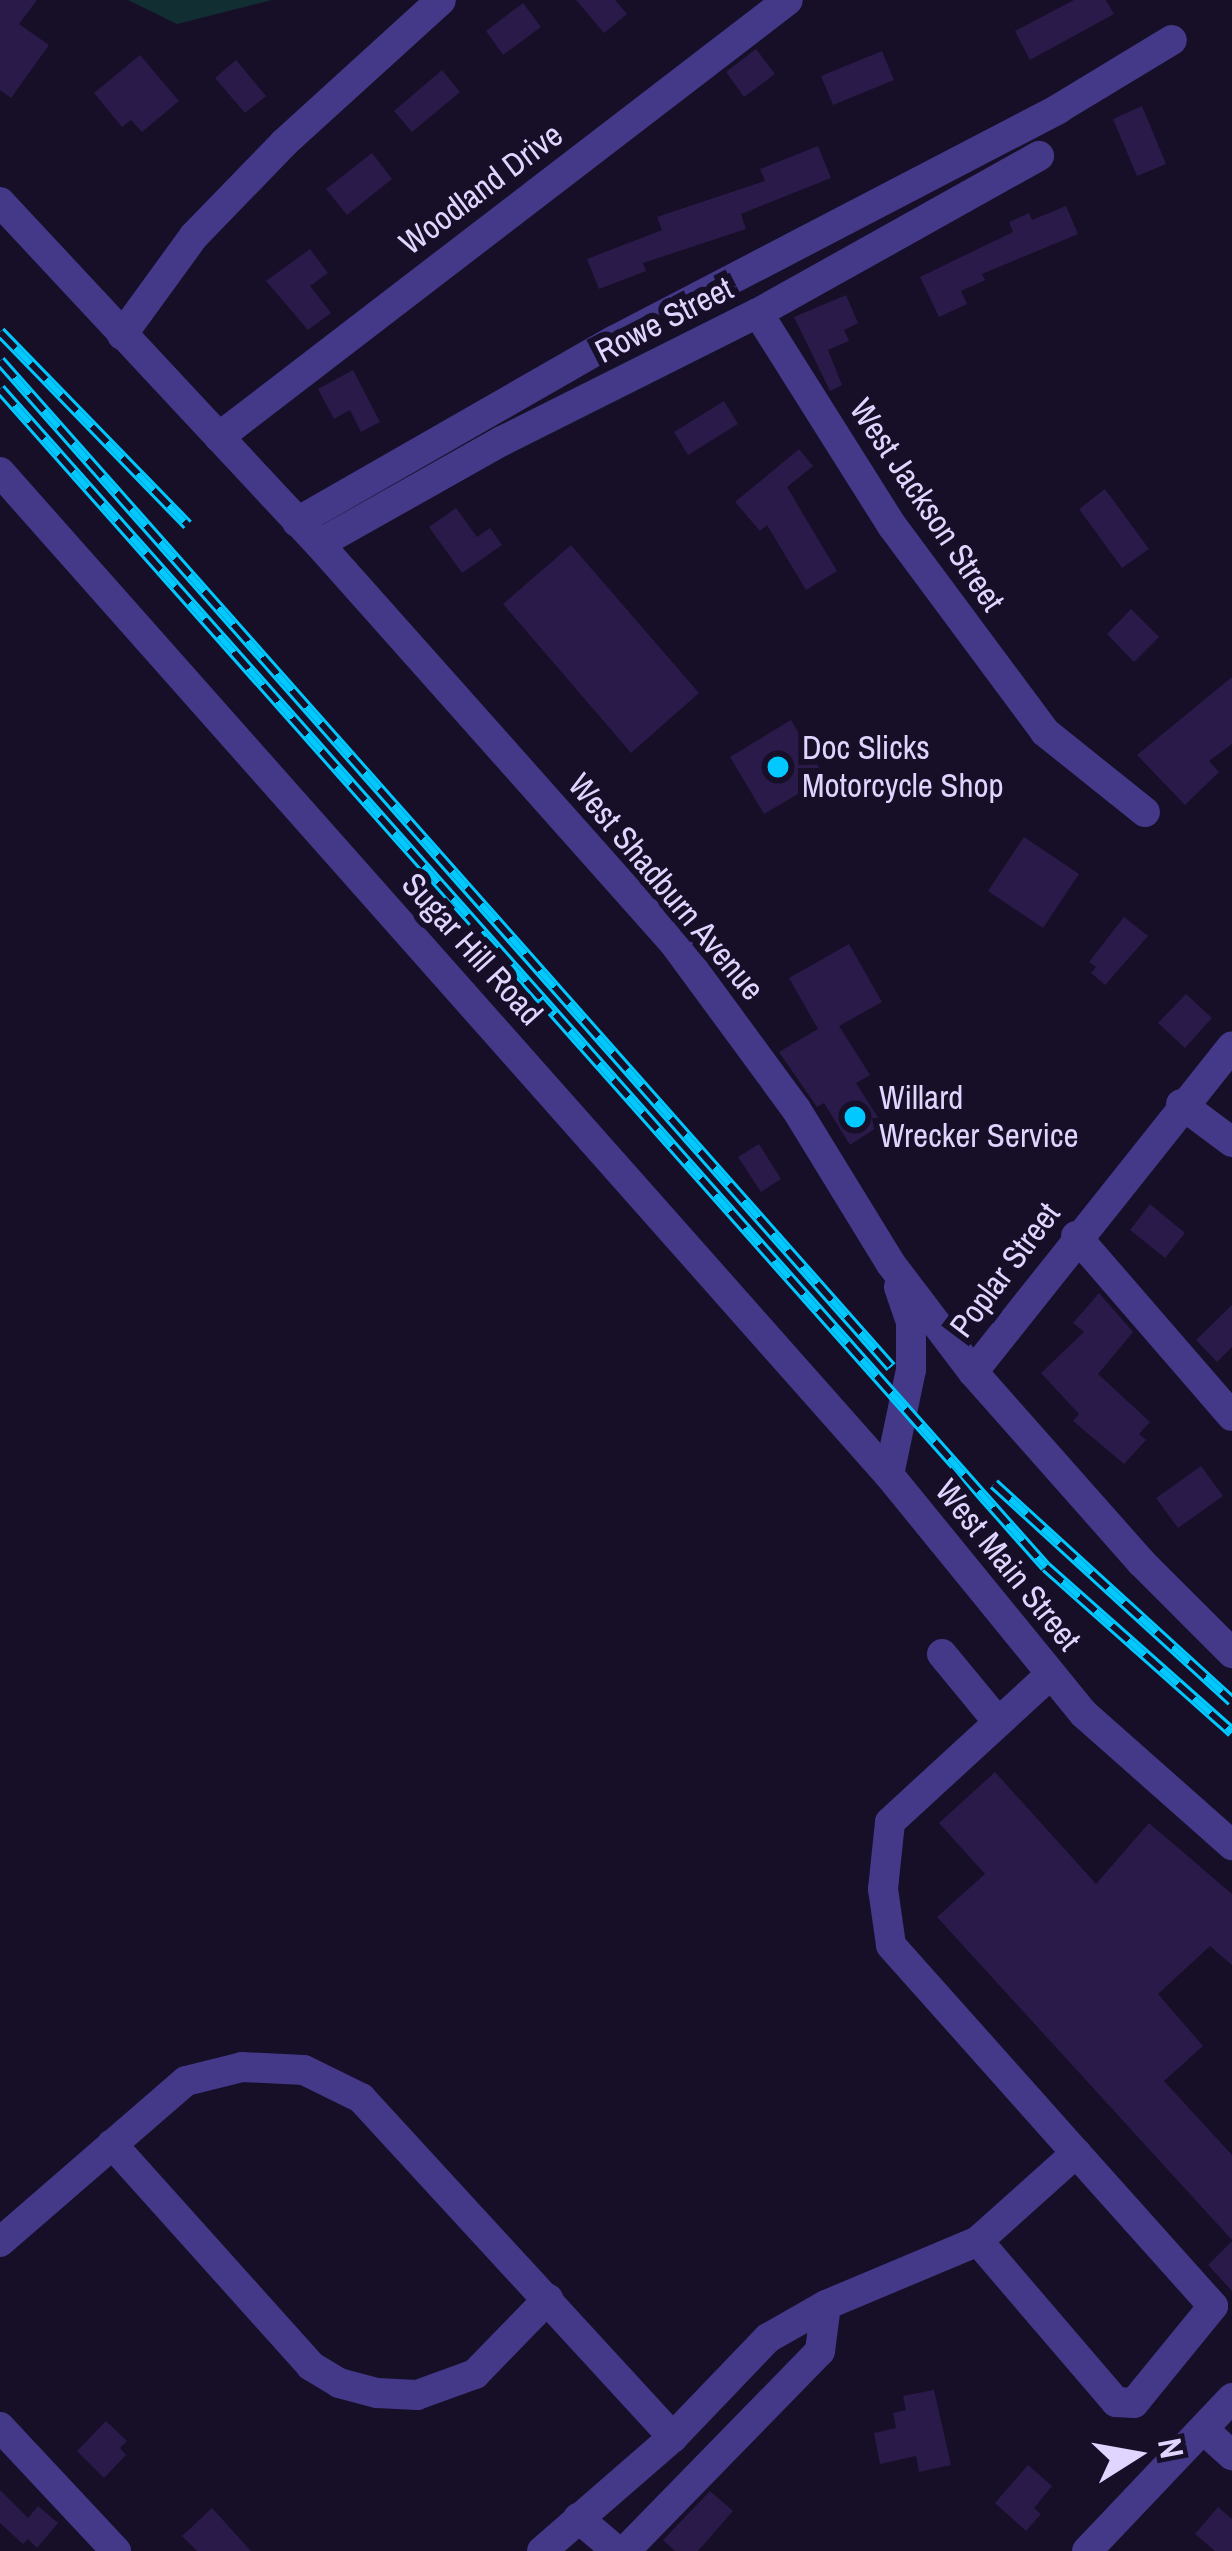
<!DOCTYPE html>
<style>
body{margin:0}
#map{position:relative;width:1232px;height:2551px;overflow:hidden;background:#160f27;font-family:"Archivo Narrow",sans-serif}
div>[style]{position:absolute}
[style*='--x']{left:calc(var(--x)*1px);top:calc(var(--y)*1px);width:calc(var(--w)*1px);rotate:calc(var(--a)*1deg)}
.green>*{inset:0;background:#112f32}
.building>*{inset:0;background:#291a49}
.minor>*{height:30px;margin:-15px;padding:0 15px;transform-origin:15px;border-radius:15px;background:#443888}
.rail>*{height:12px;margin-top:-6px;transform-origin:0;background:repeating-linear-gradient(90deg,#160f27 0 22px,#01c9ff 0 44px);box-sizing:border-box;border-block:3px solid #01c9ff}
.dots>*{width:33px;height:33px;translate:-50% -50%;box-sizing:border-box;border:6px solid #160f27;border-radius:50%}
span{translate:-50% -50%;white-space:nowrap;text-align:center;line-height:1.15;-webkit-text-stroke:12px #160f27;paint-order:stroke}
.street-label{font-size:33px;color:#dfd5ff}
.poi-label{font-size:33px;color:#dfd5ff}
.left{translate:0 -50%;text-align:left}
.north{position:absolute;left:1076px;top:2395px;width:120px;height:120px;-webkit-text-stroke:9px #160f27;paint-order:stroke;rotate:79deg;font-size:33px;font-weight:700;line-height:48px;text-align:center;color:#dfd5ff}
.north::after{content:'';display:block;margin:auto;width:42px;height:54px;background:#dfd5ff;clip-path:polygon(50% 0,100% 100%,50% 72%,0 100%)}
</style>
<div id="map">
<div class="green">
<div style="clip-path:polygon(128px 0,272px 0,177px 24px)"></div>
</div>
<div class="building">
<div style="clip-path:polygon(0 0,37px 0,19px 24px,49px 45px,11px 98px,0 90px)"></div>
<div style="clip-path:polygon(576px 0,615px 0,627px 14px,604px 33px)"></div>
<div style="clip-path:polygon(1074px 0,1106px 0,1114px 14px,1030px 60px,1015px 31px)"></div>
<div style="clip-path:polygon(523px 3px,541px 27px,503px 55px,486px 31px)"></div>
<div style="clip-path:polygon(756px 49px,775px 74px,744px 97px,726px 72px)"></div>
<div style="clip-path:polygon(882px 51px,894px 80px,833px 105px,821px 76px)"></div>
<div style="clip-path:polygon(140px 55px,179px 101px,142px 132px,131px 120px,122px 127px,94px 93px)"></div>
<div style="clip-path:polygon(236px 60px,266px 96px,245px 113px,215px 78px)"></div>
<div style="clip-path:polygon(442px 70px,460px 92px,412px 132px,394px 111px)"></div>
<div style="clip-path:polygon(1142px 106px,1166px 164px,1137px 176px,1113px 119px)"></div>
<div style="clip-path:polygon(818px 146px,831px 178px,741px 214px,746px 229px,643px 263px,646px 271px,599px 289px,587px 259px,662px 230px,657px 217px,765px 181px,760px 169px)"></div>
<div style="clip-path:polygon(372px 153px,392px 179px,347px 215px,326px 189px)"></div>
<div style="clip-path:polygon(1066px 206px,1078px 234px,982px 274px,985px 280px,961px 291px,967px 304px,939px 317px,920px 277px,1013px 232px,1009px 222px,1029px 213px,1032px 220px)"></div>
<div style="clip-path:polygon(310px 249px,328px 273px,310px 286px,331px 313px,308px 330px,266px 281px)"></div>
<div style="clip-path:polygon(846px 295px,858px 323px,844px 330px,849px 341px,828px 350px,842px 385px,830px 391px,794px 317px)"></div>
<div style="clip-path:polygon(353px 370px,380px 422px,361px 432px,350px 410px,334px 419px,318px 389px)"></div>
<div style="clip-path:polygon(724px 401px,738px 424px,688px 455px,674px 432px)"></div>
<div style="clip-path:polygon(799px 449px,813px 466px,787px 487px,837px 571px,806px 590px,767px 525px,760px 531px,735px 502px)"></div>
<div style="clip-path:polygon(1105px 489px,1149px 549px,1122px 568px,1079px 509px)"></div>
<div style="clip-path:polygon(456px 508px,477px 537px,490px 528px,502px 545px,462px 573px,429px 527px)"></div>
<div style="clip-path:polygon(571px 545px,699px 693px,631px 753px,503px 604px)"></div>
<div style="clip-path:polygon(1131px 609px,1159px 637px,1134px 662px,1107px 634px)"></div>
<div style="clip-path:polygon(1232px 677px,1232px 744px,1209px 761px,1219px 772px,1185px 805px,1137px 755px)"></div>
<div style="clip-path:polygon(791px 720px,825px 778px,764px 814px,730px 757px)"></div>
<div style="clip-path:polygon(1024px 837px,1079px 874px,1043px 928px,988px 891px)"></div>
<div style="clip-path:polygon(1124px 917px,1148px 936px,1105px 985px,1091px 973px,1096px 967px,1089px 962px)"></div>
<div style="clip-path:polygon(849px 944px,882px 1002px,839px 1026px,870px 1075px,856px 1083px,882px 1124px,850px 1145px,824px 1103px,817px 1107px,779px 1052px,818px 1029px,789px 978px)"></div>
<div style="clip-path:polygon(1186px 994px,1212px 1018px,1185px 1048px,1158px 1023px)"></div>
<div style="clip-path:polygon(759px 1144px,781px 1179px,761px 1192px,738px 1157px)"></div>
<div style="clip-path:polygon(1150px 1204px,1185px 1233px,1165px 1258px,1130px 1230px)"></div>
<div style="clip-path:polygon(1099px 1293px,1133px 1332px,1098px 1374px,1150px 1422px,1139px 1434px,1146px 1440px,1124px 1464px,1073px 1421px,1079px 1414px,1041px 1373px,1084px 1332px,1073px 1323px)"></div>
<div style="clip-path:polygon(1232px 1305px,1232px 1347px,1217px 1362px,1196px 1340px)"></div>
<div style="clip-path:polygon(1201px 1466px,1223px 1496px,1178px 1528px,1156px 1498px)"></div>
<div style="clip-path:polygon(995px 1772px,1096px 1884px,1149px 1823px,1232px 1894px,1232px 1965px,1210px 1946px,1158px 1994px,1203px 2046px,1164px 2081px,1232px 2155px,1232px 2240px,937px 1917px,985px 1874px,939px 1823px)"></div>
<div style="clip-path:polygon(1232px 2241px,1232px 2291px,1208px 2265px)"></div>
<div style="clip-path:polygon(934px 2390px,951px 2465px,919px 2472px,916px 2456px,880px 2464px,874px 2433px,896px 2428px,893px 2413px,906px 2410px,903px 2396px)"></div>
<div style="clip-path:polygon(106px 2421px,127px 2441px,120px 2448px,126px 2455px,104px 2478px,77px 2451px)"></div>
<div style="clip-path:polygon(1028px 2465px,1052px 2486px,1034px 2508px,1041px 2514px,1026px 2531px,995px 2503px)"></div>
<div style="clip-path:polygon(0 2490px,28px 2518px,38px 2506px,58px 2523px,37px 2548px,28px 2539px,23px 2544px,0 2523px)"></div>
<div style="clip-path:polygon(710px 2491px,733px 2511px,698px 2551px,675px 2551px,663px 2540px)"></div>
<div style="clip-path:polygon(1218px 2507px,1232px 2519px,1232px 2551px,1215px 2551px,1195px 2534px)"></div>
<div style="clip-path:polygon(212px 2508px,251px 2551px,197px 2551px,182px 2536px)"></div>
</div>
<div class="minor">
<div style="--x:0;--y:202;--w:468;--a:47"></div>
<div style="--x:319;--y:544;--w:534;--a:48.34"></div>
<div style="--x:674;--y:943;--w:206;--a:53.7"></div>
<div style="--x:796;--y:1109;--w:182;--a:58.5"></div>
<div style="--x:891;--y:1264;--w:136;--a:52.8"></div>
<div style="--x:973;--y:1372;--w:254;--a:48.5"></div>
<div style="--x:1141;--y:1562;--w:129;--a:45"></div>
<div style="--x:758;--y:313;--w:253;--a:57.8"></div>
<div style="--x:893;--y:527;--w:255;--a:53.4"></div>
<div style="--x:1045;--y:732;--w:128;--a:38.7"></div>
<div style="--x:122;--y:335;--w:122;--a:-54"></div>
<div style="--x:194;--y:236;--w:129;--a:-45.9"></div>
<div style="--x:284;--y:143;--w:212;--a:-42.3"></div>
<div style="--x:219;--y:437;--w:717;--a:-37.52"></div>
<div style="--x:0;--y:472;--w:1340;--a:48.45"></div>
<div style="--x:889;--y:1475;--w:308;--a:50.8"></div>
<div style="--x:1084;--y:1714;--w:198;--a:41.5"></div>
<div style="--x:297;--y:522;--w:366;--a:-29.8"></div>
<div style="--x:615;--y:340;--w:500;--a:-27.5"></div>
<div style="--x:1058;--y:109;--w:133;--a:-31.2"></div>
<div style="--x:319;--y:544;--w:210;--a:-29.4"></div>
<div style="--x:502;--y:441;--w:286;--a:-26.6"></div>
<div style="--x:758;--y:313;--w:322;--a:-29.2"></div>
<div style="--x:1181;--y:1104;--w:64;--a:36.7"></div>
<div style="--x:1076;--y:1236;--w:238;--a:49.1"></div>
<div style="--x:973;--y:1372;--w:416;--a:-51.5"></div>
<div style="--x:889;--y:1475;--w:107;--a:-78.2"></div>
<div style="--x:911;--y:1370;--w:48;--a:-90"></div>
<div style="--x:911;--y:1322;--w:37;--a:-109"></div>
<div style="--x:942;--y:1654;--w:88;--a:50.5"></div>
<div style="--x:112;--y:2144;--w:298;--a:48.1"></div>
<div style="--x:311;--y:2366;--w:33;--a:31"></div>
<div style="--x:339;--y:2383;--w:39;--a:15"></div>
<div style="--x:377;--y:2393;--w:40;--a:2.9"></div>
<div style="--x:417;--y:2395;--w:62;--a:-19.9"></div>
<div style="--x:475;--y:2374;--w:105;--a:-45.8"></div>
<div style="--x:978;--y:2241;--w:212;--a:49.4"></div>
<div style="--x:1116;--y:2402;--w:18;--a:3"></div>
<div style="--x:1134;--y:2403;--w:125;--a:-50.8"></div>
<div style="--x:1213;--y:2306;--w:205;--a:-131.8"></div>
<div style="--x:0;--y:2242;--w:246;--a:-40.9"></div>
<div style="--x:186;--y:2081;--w:58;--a:-14"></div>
<div style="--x:242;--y:2067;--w:62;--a:2.8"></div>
<div style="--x:304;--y:2070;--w:64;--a:26.2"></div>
<div style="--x:361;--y:2098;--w:461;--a:47.4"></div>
<div style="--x:0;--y:2427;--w:170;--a:46.9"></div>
<div style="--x:1204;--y:2430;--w:38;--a:42"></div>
<div style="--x:578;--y:2518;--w:51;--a:40.2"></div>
<div style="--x:542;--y:2551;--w:174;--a:-41"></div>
<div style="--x:673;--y:2437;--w:137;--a:-46.2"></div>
<div style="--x:768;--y:2338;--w:67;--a:-29.6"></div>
<div style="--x:625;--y:2551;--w:279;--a:-45.7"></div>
<div style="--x:820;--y:2351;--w:46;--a:-82.6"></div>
<div style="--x:826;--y:2305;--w:165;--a:-22.8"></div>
<div style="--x:978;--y:2241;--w:132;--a:-41.9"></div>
<div style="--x:1076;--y:2153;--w:278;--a:-131.7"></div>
<div style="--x:891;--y:1945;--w:57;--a:-98.1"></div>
<div style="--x:883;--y:1889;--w:67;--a:-84"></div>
<div style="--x:890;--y:1822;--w:217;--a:-42.6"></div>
<div style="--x:1087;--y:2551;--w:211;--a:-46.5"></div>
</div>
<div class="rail">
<div style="--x:0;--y:332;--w:269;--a:45.8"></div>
<div style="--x:0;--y:361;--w:1344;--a:48.47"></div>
<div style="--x:0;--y:389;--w:1575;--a:48.4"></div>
<div style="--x:1046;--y:1567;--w:249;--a:41.6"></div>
<div style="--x:994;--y:1484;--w:322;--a:42.4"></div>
</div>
<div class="dots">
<div style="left:778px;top:767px;background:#01c9ff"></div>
<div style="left:855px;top:1117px;background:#01c9ff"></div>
</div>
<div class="street-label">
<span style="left:481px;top:189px;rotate:-37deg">Woodland Drive</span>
<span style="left:664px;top:320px;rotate:-27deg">Rowe Street</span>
<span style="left:927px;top:505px;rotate:56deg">West Jackson Street</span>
<span style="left:666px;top:887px;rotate:50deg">West Shadburn Avenue</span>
<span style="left:472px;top:949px;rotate:48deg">Sugar Hill Road</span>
<span style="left:1005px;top:1270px;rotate:-53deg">Poplar Street</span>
<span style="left:1008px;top:1565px;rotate:51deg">West Main Street</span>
</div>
<div class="poi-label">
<span class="left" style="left:802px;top:767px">Doc Slicks<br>Motorcycle Shop</span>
<span class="left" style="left:879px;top:1117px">Willard<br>Wrecker Service</span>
</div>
<div class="north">N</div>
</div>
